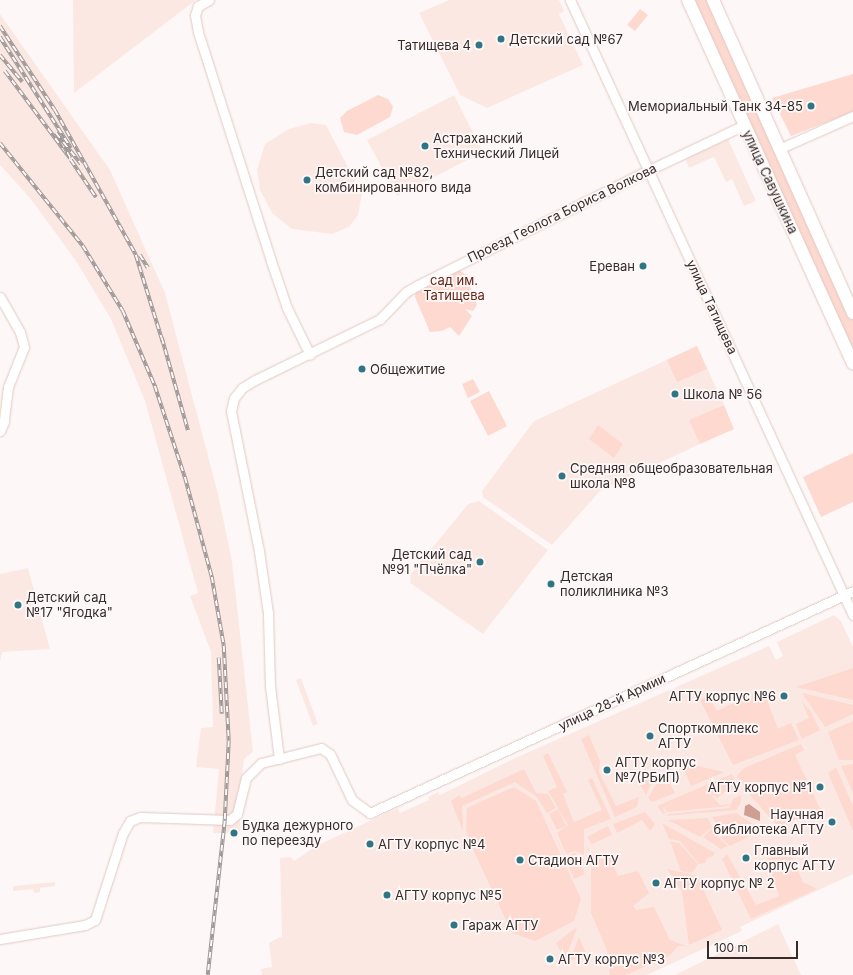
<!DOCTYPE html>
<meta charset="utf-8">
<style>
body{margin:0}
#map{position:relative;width:853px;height:975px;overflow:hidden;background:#fdf8f7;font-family:Inter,sans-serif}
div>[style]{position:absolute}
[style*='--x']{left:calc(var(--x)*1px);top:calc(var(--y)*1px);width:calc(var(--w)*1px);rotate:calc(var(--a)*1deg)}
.built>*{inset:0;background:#fce8e3}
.green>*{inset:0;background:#fdd9d0}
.water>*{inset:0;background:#d09f94}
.roads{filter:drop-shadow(0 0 1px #e1c9c3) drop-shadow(0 0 1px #e1c9c3)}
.secondary>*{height:9px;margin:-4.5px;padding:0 4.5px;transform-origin:4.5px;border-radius:4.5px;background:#fff}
.highway>*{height:12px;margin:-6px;padding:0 6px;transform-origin:6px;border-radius:6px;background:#fff}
.rail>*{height:3.5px;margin-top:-1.75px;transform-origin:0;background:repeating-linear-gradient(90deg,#fdf8f7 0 6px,#9f9897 0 12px);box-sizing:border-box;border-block:1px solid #9f9897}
.dots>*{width:11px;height:11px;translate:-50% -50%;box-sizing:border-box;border:2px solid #fdf8f7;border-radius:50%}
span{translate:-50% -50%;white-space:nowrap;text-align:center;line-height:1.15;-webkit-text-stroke:3.5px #fdf8f7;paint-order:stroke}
.poi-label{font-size:13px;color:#352c2a}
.left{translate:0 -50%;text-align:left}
.right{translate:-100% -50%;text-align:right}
.street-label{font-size:13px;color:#352c2a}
.park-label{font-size:13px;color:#63261a}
.scale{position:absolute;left:707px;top:941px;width:91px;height:18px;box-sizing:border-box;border:2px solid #352c2a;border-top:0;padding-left:5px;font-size:12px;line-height:14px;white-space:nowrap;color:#352c2a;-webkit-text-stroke:3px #fdf8f7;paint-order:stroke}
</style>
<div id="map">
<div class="built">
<div style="clip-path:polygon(73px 0,196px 0,74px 93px)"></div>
<div style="clip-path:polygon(449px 0,559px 0,564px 11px,559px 14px,583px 65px,487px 108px,460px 95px,419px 13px)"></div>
<div style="clip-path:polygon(0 14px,110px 170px,165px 293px,218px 494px,232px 561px,253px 752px,244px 759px,239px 795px,240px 833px,213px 833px,219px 769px,196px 767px,201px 728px,213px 727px,211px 652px,190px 596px,198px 593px,145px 401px,111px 319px,76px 261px,30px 198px,0 165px)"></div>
<div style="clip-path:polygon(454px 95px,483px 152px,397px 196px,367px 140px)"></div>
<div style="clip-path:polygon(311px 123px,326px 125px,362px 194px,358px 215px,349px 227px,332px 234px,292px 229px,272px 213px,260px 190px,257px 170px,265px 144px,289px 129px)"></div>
<div style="clip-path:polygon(728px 139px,756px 201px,744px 206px,732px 179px,726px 182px,714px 157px,689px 168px,685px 158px)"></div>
<div style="clip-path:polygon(697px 346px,724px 405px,690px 420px,700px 444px,600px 491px,552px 545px,483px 497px,482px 491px,534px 421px)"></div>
<div style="clip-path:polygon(479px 501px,548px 550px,483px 634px,410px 583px,411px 574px,468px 504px)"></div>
<div style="clip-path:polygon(28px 568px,50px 649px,2px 652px,0 662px,0 574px)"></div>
<div style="clip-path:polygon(834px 615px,841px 621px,853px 647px,853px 874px,740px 927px,742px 931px,647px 975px,262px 975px,261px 969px,272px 967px,269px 943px,282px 936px,280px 858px,291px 857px,294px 861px,318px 845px,398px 808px,400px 813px,429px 800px,428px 797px,438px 792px,440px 795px,513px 759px,769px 646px,776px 660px,783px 656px,777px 642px)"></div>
<div style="clip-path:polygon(301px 678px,318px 724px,313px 726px,296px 680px)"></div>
<div style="clip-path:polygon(55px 882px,55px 886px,40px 888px,40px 892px,34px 893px,33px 889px,13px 891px,13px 886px)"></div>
<div style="clip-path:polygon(778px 924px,801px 975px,675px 975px)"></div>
</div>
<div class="green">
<div style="clip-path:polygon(688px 0,713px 0,853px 313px,853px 363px)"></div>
<div style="clip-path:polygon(640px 9px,648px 15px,635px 31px,627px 25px)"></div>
<div style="clip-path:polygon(853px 74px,853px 112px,791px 136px,772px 98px)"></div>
<div style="clip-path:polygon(378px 95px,388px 99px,393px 107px,390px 117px,357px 135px,344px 132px,340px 118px,347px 111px)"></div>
<div style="clip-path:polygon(458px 269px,466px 275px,477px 305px,473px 311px,465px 309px,472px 316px,459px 336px,450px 327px,442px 331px,430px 332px,415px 297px,416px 291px,422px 291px,420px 287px)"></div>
<div style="clip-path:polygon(697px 346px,707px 369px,677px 382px,667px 360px)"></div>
<div style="clip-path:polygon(473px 379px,480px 392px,468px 398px,462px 384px)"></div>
<div style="clip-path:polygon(489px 391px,507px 426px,488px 436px,470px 401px)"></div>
<div style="clip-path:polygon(724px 405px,734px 429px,700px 444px,689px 420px)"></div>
<div style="clip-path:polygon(598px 425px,623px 444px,614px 458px,589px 439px)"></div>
<div style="clip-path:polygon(853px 453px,853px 502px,821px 517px,803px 477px)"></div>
<div style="clip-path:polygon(853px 668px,853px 700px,796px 687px)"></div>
<div style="clip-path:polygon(763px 689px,778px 729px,791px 723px,799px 740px,733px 765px,700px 700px,709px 696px,717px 711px)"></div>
<div style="clip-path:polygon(802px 693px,853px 705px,853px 714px,825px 727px)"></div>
<div style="clip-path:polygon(802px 702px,810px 710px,820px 730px,802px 739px,796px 724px,809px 718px)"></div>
<div style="clip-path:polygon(853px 721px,853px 760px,839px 760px,828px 732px)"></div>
<div style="clip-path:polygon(589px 735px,600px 761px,599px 772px,616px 806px,639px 797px,637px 807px,615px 817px,581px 739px)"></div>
<div style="clip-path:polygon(801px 744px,804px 750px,795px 755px,823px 815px,814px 818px,810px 815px,777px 826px,750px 795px,737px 776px,744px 768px)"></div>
<div style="clip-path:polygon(548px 753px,567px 792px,563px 794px,574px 822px,602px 810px,588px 780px,592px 778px,611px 819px,584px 829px,584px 855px,575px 851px,566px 854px,557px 833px,568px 825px,548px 791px,557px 787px,543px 756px)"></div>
<div style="clip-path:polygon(681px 762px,724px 772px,725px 772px,691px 786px)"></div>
<div style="clip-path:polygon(853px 764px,853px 793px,841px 766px)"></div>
<div style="clip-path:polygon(836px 767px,853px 806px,853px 831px,828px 773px)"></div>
<div style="clip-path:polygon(524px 769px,536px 793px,548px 794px,556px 808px,547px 813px,537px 797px,515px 782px,462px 806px,463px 831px,451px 801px,459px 795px,462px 798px)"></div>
<div style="clip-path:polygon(657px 770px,646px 795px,637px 780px)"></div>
<div style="clip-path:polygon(664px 772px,675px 793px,652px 802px,648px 798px)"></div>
<div style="clip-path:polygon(732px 774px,739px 791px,725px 792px,717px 798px,709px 793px,720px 805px,730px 804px,728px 806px,667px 812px,664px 808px,693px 796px,663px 808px,665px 813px,663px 814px,657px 806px)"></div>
<div style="clip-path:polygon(514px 787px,536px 801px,581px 899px,574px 921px,535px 941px,512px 933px,470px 843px,466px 829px,467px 808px)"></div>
<div style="clip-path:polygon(741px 795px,741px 803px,736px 810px,665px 816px,669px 814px,729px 808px,733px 799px)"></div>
<div style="clip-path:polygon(558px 809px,566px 826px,557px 830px,549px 814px)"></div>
<div style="clip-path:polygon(645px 812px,655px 824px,650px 831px,642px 820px,617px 833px,613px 824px)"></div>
<div style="clip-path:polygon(736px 813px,762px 830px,730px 846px,720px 837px,740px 830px,731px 825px,720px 831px,730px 828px,735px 830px,717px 836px,728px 846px,721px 849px,703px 837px,714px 826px,719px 830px,712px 817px)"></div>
<div style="clip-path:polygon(547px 818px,565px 857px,575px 853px,585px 874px,574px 879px)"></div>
<div style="clip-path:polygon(708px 818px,712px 827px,700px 837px,668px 820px)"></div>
<div style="clip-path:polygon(662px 823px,715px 853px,713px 856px,707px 858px,705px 863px,699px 864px,680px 841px,669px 839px)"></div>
<div style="clip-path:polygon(608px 826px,612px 835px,592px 844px,587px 837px)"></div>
<div style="clip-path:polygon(670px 841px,679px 843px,698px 864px,692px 873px,681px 871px)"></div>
<div style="clip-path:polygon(587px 846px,597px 860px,610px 857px,618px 876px,638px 871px,649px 893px,633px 906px,636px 910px,654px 907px,670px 940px,686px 946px,678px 946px,669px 956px,626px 975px,610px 975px,607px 950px,591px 913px,591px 862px)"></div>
<div style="clip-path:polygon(789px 851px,803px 882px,817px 889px,751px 919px,722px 859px,727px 854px,756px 905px,779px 896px,767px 859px)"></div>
<div style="clip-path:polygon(667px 869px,697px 876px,722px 930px,689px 945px,682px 892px)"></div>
<div style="clip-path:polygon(577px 927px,576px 931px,565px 959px,556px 943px)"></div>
<div style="clip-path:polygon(579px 937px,586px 953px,569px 962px)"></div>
</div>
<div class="water">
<div style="clip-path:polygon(749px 804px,760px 812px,760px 821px,744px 815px,745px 806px)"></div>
</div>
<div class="roads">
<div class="secondary">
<div style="--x:209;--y:0;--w:13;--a:151"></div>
<div style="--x:198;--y:6;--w:9;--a:108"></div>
<div style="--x:195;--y:15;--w:17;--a:80"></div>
<div style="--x:198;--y:32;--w:240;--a:72.3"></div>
<div style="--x:271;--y:261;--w:50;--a:71.2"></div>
<div style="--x:287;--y:308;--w:52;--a:63.9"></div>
<div style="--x:570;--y:0;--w:677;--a:65.29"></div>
<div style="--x:781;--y:148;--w:79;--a:-24"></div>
<div style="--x:0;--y:297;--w:40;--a:60.3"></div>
<div style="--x:20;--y:332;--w:16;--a:75"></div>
<div style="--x:24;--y:347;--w:43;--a:111.8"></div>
<div style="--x:8;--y:387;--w:35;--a:97"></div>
<div style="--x:4;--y:422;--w:10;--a:114"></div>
<div style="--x:279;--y:759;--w:74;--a:-97"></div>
<div style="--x:270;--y:686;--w:73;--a:-91.6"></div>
<div style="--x:268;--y:613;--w:63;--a:-98.3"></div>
<div style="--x:259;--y:551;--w:143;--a:-101.3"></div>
<div style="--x:231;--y:411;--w:13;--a:-77"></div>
<div style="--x:234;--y:398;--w:13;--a:-51"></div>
<div style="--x:242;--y:388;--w:15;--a:-32"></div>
<div style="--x:255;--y:380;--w:139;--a:-26"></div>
<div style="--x:380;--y:319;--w:37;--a:-46"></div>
<div style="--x:406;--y:292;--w:14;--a:-30"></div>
<div style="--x:418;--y:285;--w:258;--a:-26.5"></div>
<div style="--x:649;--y:170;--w:105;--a:-25.3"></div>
<div style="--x:0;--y:939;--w:86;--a:-9.4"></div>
<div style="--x:85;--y:925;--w:11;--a:-27"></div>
<div style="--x:95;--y:920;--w:91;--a:-72.2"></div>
<div style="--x:123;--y:833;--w:14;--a:-60"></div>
<div style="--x:130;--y:821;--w:11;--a:-22"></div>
<div style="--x:140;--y:817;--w:90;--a:1.9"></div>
<div style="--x:230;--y:820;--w:9;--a:-41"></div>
<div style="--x:237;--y:814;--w:37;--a:-76"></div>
<div style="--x:246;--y:778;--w:21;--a:-45"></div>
<div style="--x:261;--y:763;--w:62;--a:-14"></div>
<div style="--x:321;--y:748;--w:11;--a:34"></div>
<div style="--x:330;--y:754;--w:51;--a:64.4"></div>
<div style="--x:352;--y:800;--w:22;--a:36"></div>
<div style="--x:370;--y:813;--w:532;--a:-24.68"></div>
</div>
<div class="highway">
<div style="--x:688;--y:0;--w:399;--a:65.6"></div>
<div style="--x:713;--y:0;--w:343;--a:65.9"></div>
</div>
</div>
<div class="rail">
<div style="--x:0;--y:26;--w:100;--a:56.8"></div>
<div style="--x:55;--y:110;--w:166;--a:60.8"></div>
<div style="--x:136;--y:255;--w:91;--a:72.8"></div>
<div style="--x:0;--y:37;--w:132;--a:57.4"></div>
<div style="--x:0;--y:55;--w:35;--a:50"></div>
<div style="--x:5;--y:71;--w:109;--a:53.2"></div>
<div style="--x:70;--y:158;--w:29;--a:-119"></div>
<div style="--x:56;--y:133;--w:40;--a:51"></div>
<div style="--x:0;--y:143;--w:132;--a:51.1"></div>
<div style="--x:83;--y:246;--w:76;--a:58.4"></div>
<div style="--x:123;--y:311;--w:82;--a:66.9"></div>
<div style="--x:155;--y:386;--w:96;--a:71.8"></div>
<div style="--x:185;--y:477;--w:104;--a:74.9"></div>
<div style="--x:212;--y:577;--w:70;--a:80.1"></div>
<div style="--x:224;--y:646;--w:95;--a:87"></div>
<div style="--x:229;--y:741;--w:80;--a:92.9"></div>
<div style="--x:225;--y:821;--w:155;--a:96.3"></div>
<div style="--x:71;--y:160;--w:45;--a:56"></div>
<div style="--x:140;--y:255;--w:15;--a:58"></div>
<div style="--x:162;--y:338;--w:96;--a:74.2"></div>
<div style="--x:219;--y:658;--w:56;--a:86.9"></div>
</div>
<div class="dots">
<div style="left:501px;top:39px;background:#2f7583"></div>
<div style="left:479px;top:45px;background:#2f7583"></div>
<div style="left:811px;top:106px;background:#2f7583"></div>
<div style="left:425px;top:146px;background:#2f7583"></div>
<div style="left:307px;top:180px;background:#2f7583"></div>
<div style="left:643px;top:266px;background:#2f7583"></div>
<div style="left:362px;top:369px;background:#2f7583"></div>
<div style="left:675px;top:394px;background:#2f7583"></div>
<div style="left:562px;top:476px;background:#2f7583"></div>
<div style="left:480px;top:562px;background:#2f7583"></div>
<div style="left:551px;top:584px;background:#2f7583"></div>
<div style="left:18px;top:605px;background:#2f7583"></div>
<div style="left:784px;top:696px;background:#2f7583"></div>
<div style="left:650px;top:736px;background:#2f7583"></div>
<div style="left:607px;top:770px;background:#2f7583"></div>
<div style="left:820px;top:787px;background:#2f7583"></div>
<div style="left:832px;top:822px;background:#2f7583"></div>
<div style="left:234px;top:833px;background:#2f7583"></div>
<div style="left:370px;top:844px;background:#2f7583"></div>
<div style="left:746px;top:858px;background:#2f7583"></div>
<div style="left:520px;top:860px;background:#2f7583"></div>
<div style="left:656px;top:883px;background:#2f7583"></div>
<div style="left:387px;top:895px;background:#2f7583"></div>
<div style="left:454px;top:925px;background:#2f7583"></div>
<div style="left:550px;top:959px;background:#2f7583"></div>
</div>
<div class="poi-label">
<span class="left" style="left:509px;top:39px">Детский сад №67</span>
<span class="right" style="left:471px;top:45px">Татищева 4</span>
<span class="right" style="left:803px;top:106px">Мемориальный Танк 34-85</span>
<span class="left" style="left:433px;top:146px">Астраханский<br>Технический Лицей</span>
<span class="left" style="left:315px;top:180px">Детский сад №82,<br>комбинированного вида</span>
<span class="right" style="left:635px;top:266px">Ереван</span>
<span class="left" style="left:370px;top:369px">Общежитие</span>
<span class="left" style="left:683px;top:394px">Школа № 56</span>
<span class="left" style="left:570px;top:476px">Средняя общеобразовательная<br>школа №8</span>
<span class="right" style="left:472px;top:562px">Детский сад<br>№91 "Пчёлка"</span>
<span class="left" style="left:560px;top:584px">Детская<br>поликлиника №3</span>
<span class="left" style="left:26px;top:605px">Детский сад<br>№17 "Ягодка"</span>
<span class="right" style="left:776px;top:696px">АГТУ корпус №6</span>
<span class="left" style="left:658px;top:736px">Спорткомплекс<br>АГТУ</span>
<span class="left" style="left:615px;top:770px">АГТУ корпус<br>№7(РБиП)</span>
<span class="right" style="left:812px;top:787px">АГТУ корпус №1</span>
<span class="right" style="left:824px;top:822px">Научная<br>библиотека АГТУ</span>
<span class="left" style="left:242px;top:833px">Будка дежурного<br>по переезду</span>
<span class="left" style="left:378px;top:844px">АГТУ корпус №4</span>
<span class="left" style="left:754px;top:858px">Главный<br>корпус АГТУ</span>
<span class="left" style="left:528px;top:860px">Стадион АГТУ</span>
<span class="left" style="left:664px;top:883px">АГТУ корпус № 2</span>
<span class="left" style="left:395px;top:895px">АГТУ корпус №5</span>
<span class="left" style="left:462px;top:925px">Гараж АГТУ</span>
<span class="left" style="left:558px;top:959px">АГТУ корпус №3</span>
</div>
<div class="street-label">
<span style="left:770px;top:182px;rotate:65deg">улица Савушкина</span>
<span style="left:562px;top:213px;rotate:-26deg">Проезд Геолога Бориса Волкова</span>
<span style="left:712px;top:307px;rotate:65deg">улица Татищева</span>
<span style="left:612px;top:702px;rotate:-25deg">улица 28-й Армии</span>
</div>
<div class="park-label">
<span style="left:454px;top:288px">сад им.<br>Татищева</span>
</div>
<div class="scale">100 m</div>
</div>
